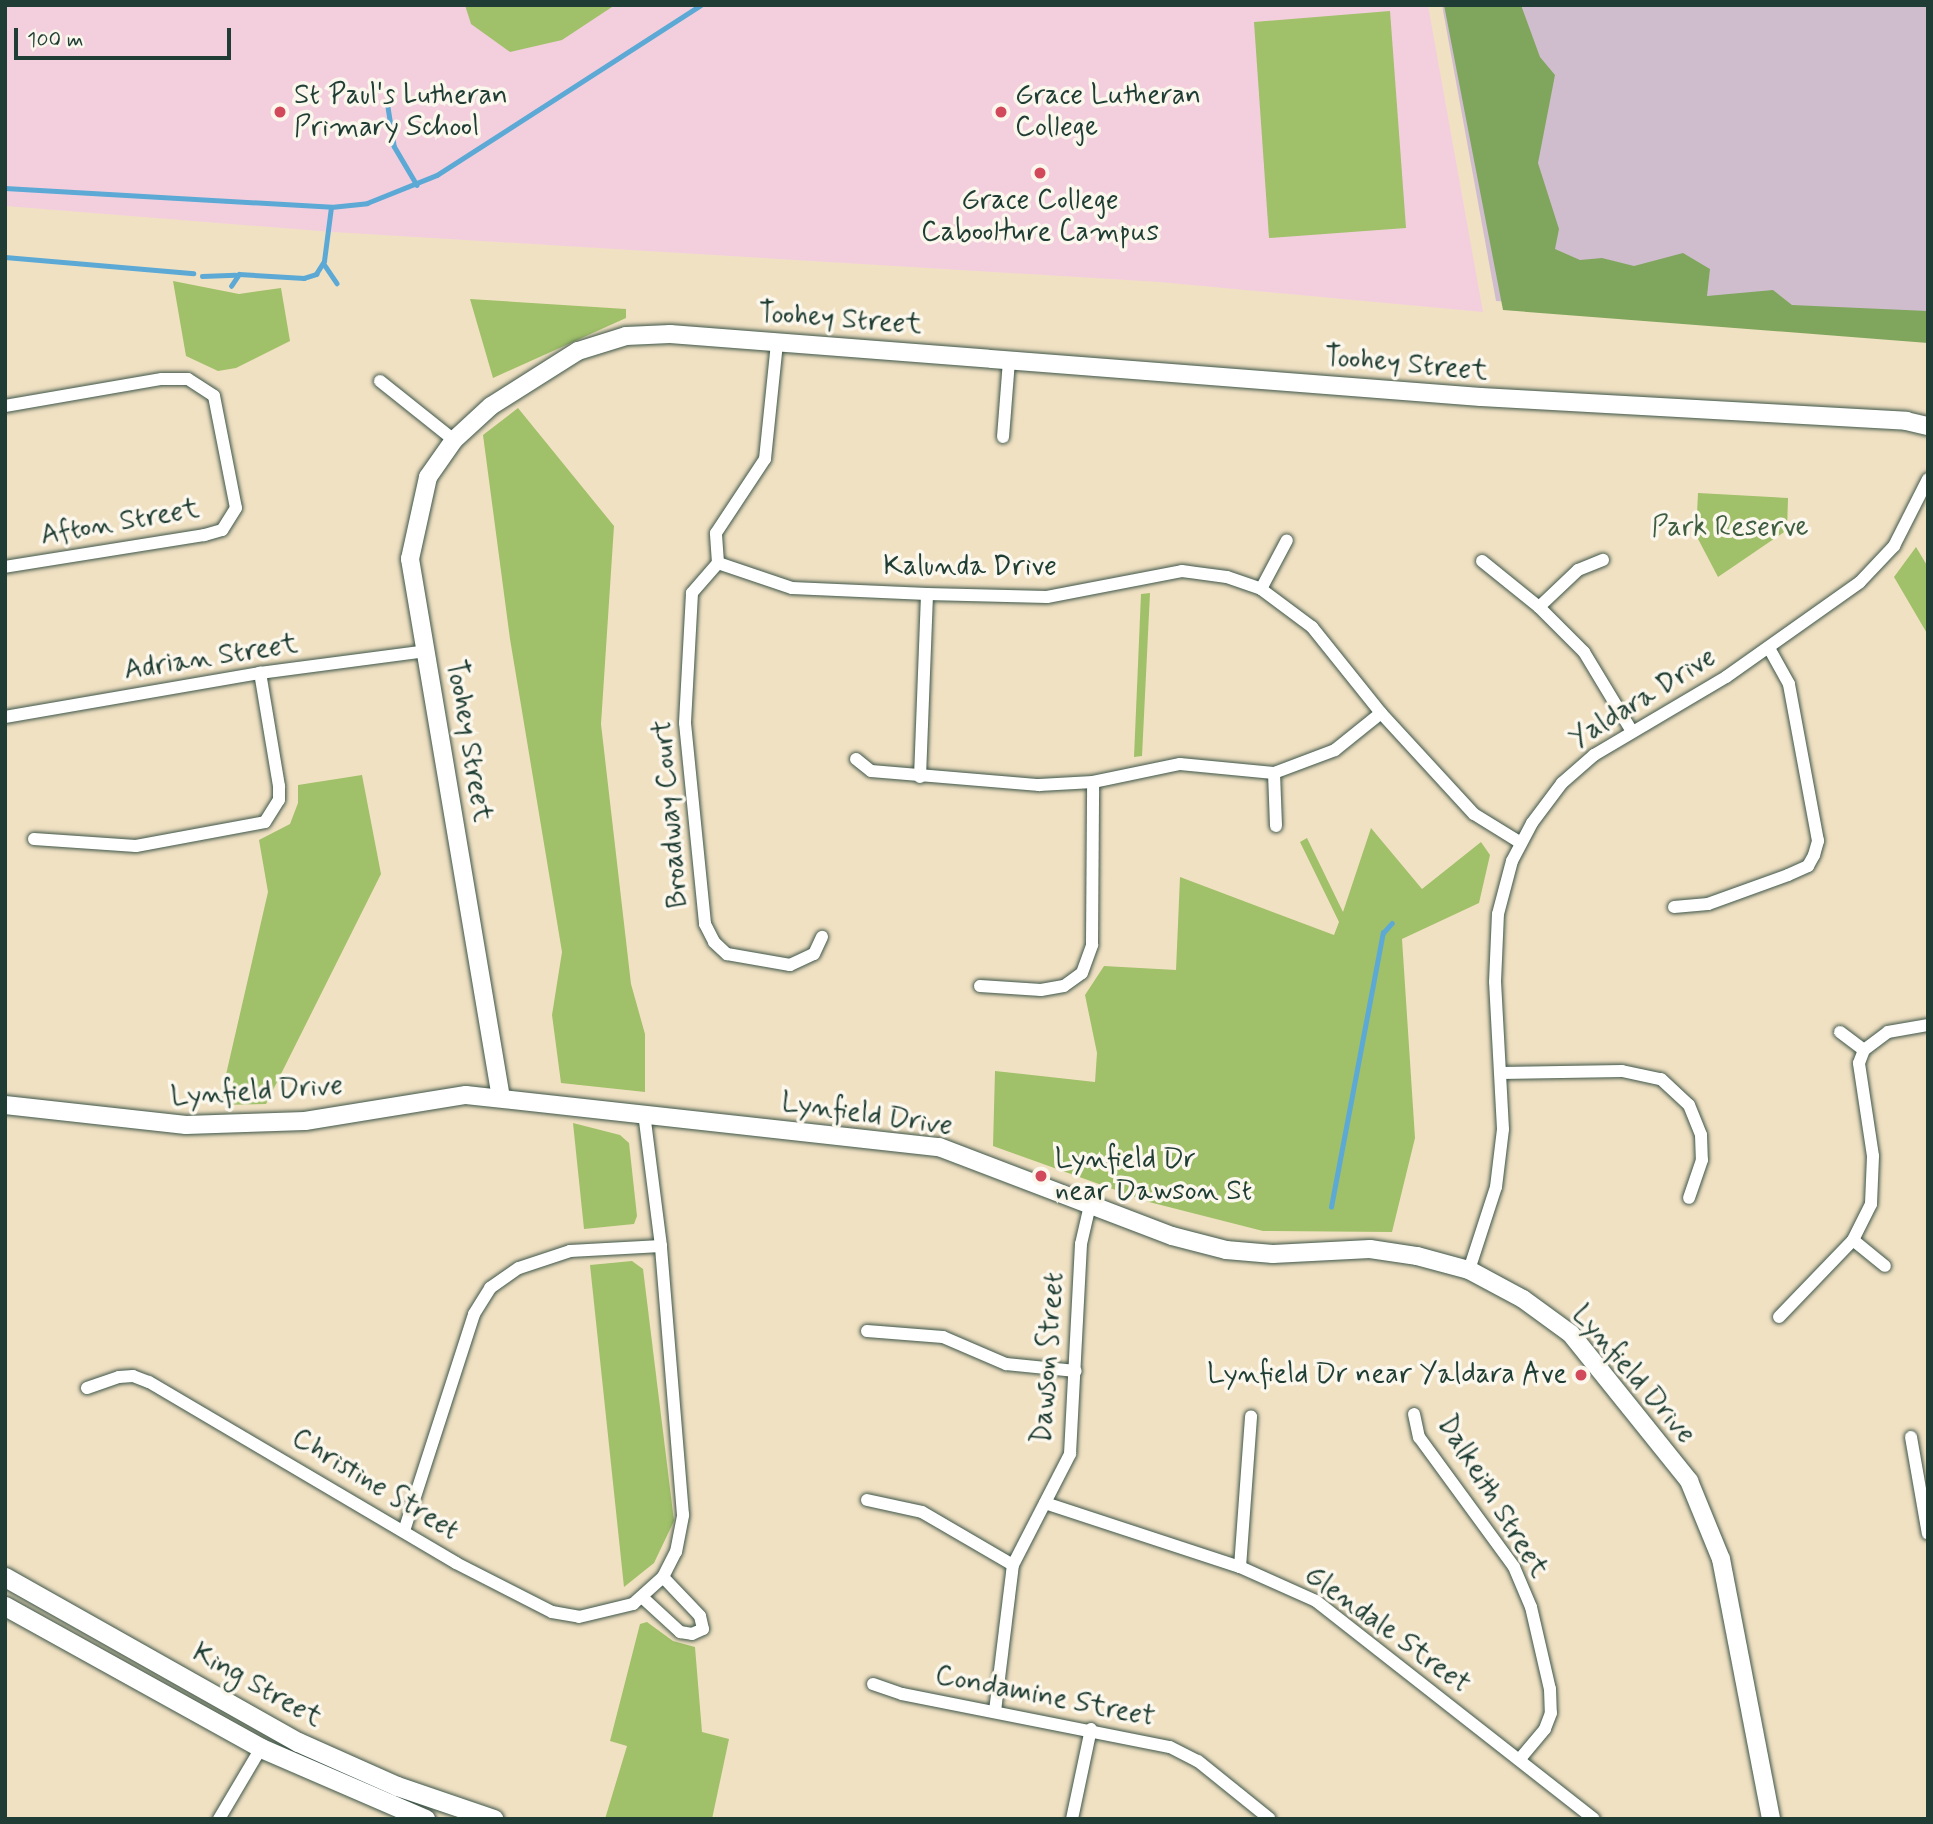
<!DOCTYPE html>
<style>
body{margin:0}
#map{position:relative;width:1933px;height:1824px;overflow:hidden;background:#f1e1c3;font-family:Mynerve,sans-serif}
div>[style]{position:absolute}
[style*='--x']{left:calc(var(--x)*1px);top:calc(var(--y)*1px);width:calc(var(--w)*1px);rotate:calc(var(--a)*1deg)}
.built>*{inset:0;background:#f3cfde}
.industrial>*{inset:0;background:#cfbdce}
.green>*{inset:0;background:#a0c069}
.forest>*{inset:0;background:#80a65d}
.stream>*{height:4.5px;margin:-2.25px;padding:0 2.25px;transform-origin:2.25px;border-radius:2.25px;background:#5ca9d5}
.roads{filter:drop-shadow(0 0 2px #3e5649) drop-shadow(0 0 2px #3e5649)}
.street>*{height:12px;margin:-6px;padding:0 6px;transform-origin:6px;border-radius:6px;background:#fff}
.secondary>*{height:18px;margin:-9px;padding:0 9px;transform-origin:9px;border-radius:9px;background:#fff}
.primary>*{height:19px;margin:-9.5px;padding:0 9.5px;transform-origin:9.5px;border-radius:9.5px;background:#fff}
.dots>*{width:19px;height:19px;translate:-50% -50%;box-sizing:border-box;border:4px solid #fbf7ec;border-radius:50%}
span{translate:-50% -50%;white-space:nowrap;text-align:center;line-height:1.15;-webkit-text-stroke:7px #fbf7ec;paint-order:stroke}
.poi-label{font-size:28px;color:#1f3d34}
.left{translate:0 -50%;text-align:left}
.right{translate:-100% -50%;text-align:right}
.street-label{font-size:28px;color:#1f3d34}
.park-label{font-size:28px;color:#3f5e41}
.frame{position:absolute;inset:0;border:7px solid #1f3d34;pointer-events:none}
.scale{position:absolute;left:14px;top:28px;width:217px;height:32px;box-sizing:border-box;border:4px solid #1f3d34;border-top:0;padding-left:9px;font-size:21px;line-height:24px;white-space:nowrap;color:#1f3d34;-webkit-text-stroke:5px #fbf7ec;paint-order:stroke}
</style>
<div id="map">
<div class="built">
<div style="clip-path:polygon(5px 5px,1428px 5px,1483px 312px,1159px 282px,333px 232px,5px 206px)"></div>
</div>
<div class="industrial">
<div style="clip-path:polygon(1442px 5px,1928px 5px,1928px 329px,1496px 301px)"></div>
</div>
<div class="green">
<div style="clip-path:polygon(465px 5px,615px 5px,562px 40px,510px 52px,471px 24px)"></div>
<div style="clip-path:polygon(1390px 11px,1406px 228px,1269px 238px,1254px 22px)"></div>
<div style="clip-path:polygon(173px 281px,239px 294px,281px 288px,290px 341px,236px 368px,218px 371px,186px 356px)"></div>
<div style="clip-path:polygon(470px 299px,626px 309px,626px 318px,493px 378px)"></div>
<div style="clip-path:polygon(518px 408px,614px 526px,601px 724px,631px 984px,645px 1034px,645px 1092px,561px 1083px,552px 1015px,562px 952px,510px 639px,483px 435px)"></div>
<div style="clip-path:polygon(1698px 493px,1788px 498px,1787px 530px,1718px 577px,1696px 535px)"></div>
<div style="clip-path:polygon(1916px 547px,1928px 567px,1928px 635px,1894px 577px)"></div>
<div style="clip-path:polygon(1150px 593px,1142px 756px,1134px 757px,1141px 594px)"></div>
<div style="clip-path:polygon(362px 775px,381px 874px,266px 1104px,219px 1105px,268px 892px,259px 840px,290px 824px,298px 803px,298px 785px)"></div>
<div style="clip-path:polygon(1371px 828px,1422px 889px,1481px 842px,1490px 855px,1479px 903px,1402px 939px,1415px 1138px,1392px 1232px,1263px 1231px,1149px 1202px,993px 1146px,995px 1071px,1095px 1082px,1097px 1053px,1085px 995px,1104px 966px,1176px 970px,1180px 877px,1334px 935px,1339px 922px,1300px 842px,1307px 838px,1343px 912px)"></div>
<div style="clip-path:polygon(573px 1123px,620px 1135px,629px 1143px,637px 1216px,634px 1224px,584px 1229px)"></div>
<div style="clip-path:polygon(632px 1261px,643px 1269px,674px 1521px,654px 1563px,624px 1587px,590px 1265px)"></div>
<div style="clip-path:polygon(647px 1622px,673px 1641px,695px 1647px,702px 1732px,729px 1739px,712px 1819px,605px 1819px,627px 1746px,610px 1741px,640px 1624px)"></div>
</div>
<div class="forest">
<div style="clip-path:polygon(1444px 5px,1521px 5px,1540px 57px,1555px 75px,1538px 163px,1559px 229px,1555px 249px,1580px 260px,1602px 258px,1634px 266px,1683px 253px,1710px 269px,1707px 296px,1773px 290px,1792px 305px,1928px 311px,1928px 343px,1503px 310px)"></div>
</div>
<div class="stream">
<div style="--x:388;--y:107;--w:39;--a:81"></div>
<div style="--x:394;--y:146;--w:45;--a:59.5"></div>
<div style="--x:5;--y:188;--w:327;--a:3.3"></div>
<div style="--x:331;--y:207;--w:36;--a:-6"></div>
<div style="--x:367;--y:203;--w:75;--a:-21.8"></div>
<div style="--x:437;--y:175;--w:314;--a:-32.8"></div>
<div style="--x:5;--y:257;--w:189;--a:4.9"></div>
<div style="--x:324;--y:264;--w:23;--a:56"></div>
<div style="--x:202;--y:276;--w:33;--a:-2"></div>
<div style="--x:231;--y:286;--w:14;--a:-56"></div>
<div style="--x:239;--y:274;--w:65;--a:3.5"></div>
<div style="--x:304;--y:278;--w:13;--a:-18"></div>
<div style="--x:316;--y:274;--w:15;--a:-58"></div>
<div style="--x:324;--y:261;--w:54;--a:-82.6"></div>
<div style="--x:1331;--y:1207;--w:279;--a:-79.3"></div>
<div style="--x:1383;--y:933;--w:13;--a:-48"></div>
</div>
<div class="roads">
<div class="street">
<div style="--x:380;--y:381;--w:95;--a:38.6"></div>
<div style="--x:5;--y:406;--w:159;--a:-9.8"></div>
<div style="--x:162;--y:379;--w:26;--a:0"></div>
<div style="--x:188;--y:379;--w:31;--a:33"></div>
<div style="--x:214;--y:396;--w:114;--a:78.9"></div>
<div style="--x:236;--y:508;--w:26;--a:122"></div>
<div style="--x:222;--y:530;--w:19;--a:164"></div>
<div style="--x:204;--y:535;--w:202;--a:170.9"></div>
<div style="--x:1003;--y:437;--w:77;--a:-85.5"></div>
<div style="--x:1482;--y:561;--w:73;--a:38.9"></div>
<div style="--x:1539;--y:607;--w:64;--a:45"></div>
<div style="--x:1584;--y:652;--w:91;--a:58.9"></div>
<div style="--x:718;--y:563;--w:78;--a:18.7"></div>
<div style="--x:792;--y:588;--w:135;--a:2.5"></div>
<div style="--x:927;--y:594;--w:120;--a:1.4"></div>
<div style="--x:1047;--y:597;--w:137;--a:-10.9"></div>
<div style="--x:1182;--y:571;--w:45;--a:7.6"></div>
<div style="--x:1227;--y:577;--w:36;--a:19"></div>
<div style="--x:1261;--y:589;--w:64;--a:36.7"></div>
<div style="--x:1312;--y:627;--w:110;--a:51.3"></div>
<div style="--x:1381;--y:713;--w:137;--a:47.4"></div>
<div style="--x:1474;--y:814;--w:55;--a:31.7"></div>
<div style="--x:718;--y:563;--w:40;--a:131"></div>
<div style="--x:692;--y:593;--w:130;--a:93.1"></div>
<div style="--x:685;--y:723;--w:202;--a:84.3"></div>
<div style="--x:705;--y:924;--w:20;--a:63"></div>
<div style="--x:714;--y:942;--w:18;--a:43"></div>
<div style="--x:727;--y:954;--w:64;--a:9.9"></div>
<div style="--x:790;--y:965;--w:26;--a:-25"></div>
<div style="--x:814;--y:954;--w:19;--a:-65"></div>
<div style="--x:718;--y:563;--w:30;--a:-94"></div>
<div style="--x:716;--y:533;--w:89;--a:-56.5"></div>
<div style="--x:765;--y:459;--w:118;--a:-84.1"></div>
<div style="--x:1261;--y:589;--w:55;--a:-62"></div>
<div style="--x:1539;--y:607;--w:54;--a:-43.5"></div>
<div style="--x:1578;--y:570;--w:27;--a:-22"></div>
<div style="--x:5;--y:717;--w:259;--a:-9.8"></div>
<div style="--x:260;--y:673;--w:167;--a:-7.5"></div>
<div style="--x:856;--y:759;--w:19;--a:39"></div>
<div style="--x:871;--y:771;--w:169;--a:4.8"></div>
<div style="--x:1039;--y:785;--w:54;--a:-3.2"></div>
<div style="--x:1093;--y:782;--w:89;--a:-11.7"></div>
<div style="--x:1180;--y:764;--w:94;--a:5.5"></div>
<div style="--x:1274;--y:773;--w:65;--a:-20.7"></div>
<div style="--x:1335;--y:750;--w:59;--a:-38.8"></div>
<div style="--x:1274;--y:773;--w:53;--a:87.8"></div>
<div style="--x:920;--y:777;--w:183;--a:-87.8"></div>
<div style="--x:34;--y:839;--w:102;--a:3.9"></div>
<div style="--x:136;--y:846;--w:131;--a:-10.5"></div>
<div style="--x:265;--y:822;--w:26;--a:-58"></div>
<div style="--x:279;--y:800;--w:14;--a:-90"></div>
<div style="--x:279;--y:786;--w:115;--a:-99.5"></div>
<div style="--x:1674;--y:907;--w:34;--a:-5"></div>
<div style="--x:1708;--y:904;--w:85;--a:-19.9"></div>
<div style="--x:1788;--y:875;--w:22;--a:-24"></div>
<div style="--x:1808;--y:866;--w:13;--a:-61"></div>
<div style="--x:1814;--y:855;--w:15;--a:-74"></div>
<div style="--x:1818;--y:841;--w:160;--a:-100.5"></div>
<div style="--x:1789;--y:684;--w:41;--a:-119.1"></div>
<div style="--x:980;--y:986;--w:61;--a:3.8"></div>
<div style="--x:1041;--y:990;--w:23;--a:-10"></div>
<div style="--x:1064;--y:986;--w:22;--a:-36"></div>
<div style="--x:1082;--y:973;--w:30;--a:-70"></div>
<div style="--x:1092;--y:945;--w:163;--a:-89.6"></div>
<div style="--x:1840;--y:1032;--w:30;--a:37"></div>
<div style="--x:1501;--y:1073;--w:121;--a:-0.9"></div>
<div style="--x:1622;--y:1071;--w:40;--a:12"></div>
<div style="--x:1661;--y:1079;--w:38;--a:43"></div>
<div style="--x:1689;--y:1105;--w:32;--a:68"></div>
<div style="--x:1701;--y:1135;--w:25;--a:88"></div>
<div style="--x:1702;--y:1160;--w:40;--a:108.9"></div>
<div style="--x:1853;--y:1240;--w:41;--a:39.1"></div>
<div style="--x:1469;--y:1270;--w:87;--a:-72"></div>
<div style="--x:1496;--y:1187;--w:58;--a:-83.1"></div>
<div style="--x:1503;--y:1129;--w:147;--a:-93.1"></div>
<div style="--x:1495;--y:982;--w:68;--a:-87.5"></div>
<div style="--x:1498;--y:914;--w:55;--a:-75.2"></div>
<div style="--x:1512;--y:861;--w:43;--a:-62.2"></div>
<div style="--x:1532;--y:823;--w:50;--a:-53.1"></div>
<div style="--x:1562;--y:783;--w:43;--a:-41.2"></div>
<div style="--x:1594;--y:755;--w:153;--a:-30.6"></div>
<div style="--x:1726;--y:677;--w:164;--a:-35.3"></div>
<div style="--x:1860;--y:582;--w:50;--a:-46.6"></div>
<div style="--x:1894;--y:546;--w:75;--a:-63.1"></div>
<div style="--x:1779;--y:1317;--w:107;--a:-46.1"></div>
<div style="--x:1853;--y:1240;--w:40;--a:-63.4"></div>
<div style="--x:1871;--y:1204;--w:48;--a:-87.6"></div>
<div style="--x:1873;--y:1156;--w:94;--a:-98.6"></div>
<div style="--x:1859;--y:1063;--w:14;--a:-69"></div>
<div style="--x:1864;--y:1050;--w:30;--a:-37"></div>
<div style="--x:1888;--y:1032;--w:41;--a:-9.9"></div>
<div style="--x:867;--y:1331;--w:76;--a:4.5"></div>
<div style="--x:943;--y:1337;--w:69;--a:23.2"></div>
<div style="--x:1006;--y:1364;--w:70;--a:5.7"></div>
<div style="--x:87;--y:1388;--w:34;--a:-19"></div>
<div style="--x:119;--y:1377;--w:14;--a:-4"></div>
<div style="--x:133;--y:1376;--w:17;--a:21"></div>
<div style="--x:149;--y:1382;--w:356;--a:30.5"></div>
<div style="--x:456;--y:1563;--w:108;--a:27"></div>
<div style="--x:552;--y:1612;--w:27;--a:10"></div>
<div style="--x:579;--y:1617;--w:56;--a:-13.5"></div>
<div style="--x:633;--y:1604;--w:40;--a:-42"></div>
<div style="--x:663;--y:1577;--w:28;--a:-63"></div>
<div style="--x:676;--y:1552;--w:38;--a:-79"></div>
<div style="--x:683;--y:1515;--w:270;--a:-94.7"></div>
<div style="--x:661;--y:1246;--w:133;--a:-97.3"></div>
<div style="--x:1414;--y:1414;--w:24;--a:78"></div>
<div style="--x:1419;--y:1437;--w:161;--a:53.8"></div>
<div style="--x:1514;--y:1567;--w:43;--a:67"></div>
<div style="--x:1531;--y:1607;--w:84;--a:77"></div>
<div style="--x:1550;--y:1689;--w:24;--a:88"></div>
<div style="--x:1551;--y:1713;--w:17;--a:111"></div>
<div style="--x:1545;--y:1729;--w:40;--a:130"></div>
<div style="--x:1911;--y:1437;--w:98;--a:80.1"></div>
<div style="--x:867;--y:1500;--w:56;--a:12.3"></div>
<div style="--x:922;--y:1512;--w:105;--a:30.2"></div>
<div style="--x:1045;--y:1503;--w:205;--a:18.2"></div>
<div style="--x:1240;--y:1567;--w:83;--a:24.1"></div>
<div style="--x:1316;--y:1601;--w:353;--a:38.1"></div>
<div style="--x:404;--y:1531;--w:228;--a:-72.1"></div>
<div style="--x:474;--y:1314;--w:31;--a:-58"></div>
<div style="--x:490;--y:1288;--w:35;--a:-35"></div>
<div style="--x:519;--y:1268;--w:54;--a:-18.4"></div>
<div style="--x:570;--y:1251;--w:91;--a:-3.1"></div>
<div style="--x:1240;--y:1567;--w:151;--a:-85.8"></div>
<div style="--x:642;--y:1597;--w:52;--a:42.6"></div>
<div style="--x:680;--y:1632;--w:12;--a:9"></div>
<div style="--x:692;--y:1634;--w:12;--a:-24"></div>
<div style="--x:703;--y:1629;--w:13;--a:-103"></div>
<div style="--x:700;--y:1616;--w:54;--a:-133.5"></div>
<div style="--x:873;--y:1684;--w:31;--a:19"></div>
<div style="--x:902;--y:1694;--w:273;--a:11.2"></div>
<div style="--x:1170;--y:1747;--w:31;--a:27"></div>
<div style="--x:1198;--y:1761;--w:92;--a:38.9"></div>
<div style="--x:995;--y:1711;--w:147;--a:-83"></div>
<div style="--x:1013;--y:1565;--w:125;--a:-62.8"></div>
<div style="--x:1070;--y:1454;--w:210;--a:-87"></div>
<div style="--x:1081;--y:1244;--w:40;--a:-77"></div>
<div style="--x:219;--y:1819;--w:82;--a:-59.4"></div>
<div style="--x:1072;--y:1819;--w:92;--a:-78.1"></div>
</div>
<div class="secondary">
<div style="--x:501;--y:1098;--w:547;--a:-99.58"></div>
<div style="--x:410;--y:559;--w:84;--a:-77.6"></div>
<div style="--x:428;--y:477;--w:45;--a:-54.9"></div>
<div style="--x:454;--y:440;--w:50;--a:-42.6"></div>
<div style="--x:491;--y:406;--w:103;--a:-32.3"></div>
<div style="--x:578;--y:351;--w:50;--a:-17.4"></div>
<div style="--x:626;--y:336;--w:44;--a:-2.6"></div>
<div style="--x:670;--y:334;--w:813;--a:4.44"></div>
<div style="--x:1481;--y:397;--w:426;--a:3.2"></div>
<div style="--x:1906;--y:421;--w:23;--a:13"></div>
<div style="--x:5;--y:1105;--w:182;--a:6.3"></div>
<div style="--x:186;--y:1125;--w:119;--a:-1.9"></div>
<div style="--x:305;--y:1121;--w:163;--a:-9.2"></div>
<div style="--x:466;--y:1095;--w:476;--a:6.3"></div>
<div style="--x:939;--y:1147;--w:249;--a:20.9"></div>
<div style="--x:1172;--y:1236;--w:56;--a:14.5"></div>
<div style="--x:1226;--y:1250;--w:47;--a:4.9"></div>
<div style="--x:1273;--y:1254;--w:97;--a:-3"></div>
<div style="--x:1370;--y:1249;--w:48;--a:8.5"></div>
<div style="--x:1417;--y:1256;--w:54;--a:15.1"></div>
<div style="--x:1469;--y:1270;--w:61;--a:28.2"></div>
<div style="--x:1523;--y:1299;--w:59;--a:36.1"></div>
<div style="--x:1571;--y:1334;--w:189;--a:51.2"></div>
<div style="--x:1689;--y:1481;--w:84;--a:67.7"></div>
<div style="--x:1721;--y:1559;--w:265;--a:79.1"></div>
</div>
<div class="primary">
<div style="--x:5;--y:1577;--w:336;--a:29.4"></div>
<div style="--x:298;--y:1742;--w:108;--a:24"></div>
<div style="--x:397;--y:1786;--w:102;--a:18.8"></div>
<div style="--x:5;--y:1606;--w:293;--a:29"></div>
<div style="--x:261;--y:1748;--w:179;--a:23.4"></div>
</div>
</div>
<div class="dots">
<div style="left:280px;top:112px;background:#d1495b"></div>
<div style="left:1001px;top:112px;background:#d1495b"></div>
<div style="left:1040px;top:173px;background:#d1495b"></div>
<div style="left:1041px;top:1176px;background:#d1495b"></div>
<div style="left:1581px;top:1375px;background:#d1495b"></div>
</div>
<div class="poi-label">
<span class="left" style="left:294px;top:112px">St Paul's Lutheran<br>Primary School</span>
<span class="left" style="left:1015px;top:112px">Grace Lutheran<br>College</span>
<span style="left:1040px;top:217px">Grace College<br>Caboolture Campus</span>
<span class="left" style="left:1055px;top:1176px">Lynfield Dr<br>near Dawson St</span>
<span class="right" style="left:1567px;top:1375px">Lynfield Dr near Yaldara Ave</span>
</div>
<div class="street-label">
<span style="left:840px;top:320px;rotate:4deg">Toohey Street</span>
<span style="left:1406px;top:365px;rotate:5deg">Toohey Street</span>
<span style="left:120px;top:523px;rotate:-10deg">Afton Street</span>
<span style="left:970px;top:567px">Kalunda Drive</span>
<span style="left:211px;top:658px;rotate:-9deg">Adrian Street</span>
<span style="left:1643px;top:699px;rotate:-32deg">Yaldara Drive</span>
<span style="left:468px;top:741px;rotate:80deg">Toohey Street</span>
<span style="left:671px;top:814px;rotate:-95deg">Broadway Court</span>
<span style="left:257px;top:1092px;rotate:-4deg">Lynfield Drive</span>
<span style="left:867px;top:1115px;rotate:8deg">Lynfield Drive</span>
<span style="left:1049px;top:1358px;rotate:-86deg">Dawson Street</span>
<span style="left:1633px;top:1375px;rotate:49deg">Lynfield Drive</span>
<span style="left:375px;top:1485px;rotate:31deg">Christine Street</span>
<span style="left:1492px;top:1497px;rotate:58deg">Dalkeith Street</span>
<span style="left:1387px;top:1630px;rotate:36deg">Glendale Street</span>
<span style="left:257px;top:1686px;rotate:29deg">King Street</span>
<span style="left:1045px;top:1697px;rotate:11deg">Condamine Street</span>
</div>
<div class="park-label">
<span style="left:1730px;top:528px">Park Reserve</span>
</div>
<div class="frame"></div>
<div class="scale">100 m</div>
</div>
